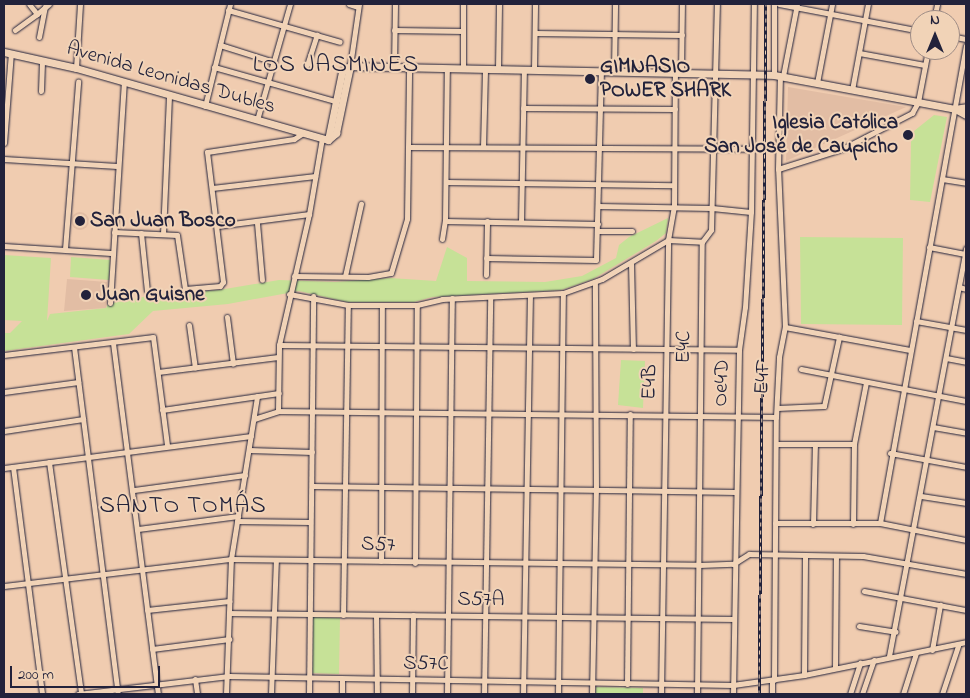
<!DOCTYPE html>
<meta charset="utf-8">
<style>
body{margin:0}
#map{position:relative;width:970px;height:698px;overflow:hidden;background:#f0ccb0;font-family:"Indie Flower",sans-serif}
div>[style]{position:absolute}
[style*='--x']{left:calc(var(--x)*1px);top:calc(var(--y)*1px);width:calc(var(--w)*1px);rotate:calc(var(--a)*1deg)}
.built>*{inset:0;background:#e2bda4}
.round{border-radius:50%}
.green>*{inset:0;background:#c6e197}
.roads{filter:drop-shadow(0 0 1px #22223b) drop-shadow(0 0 1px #22223b)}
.street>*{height:5px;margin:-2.5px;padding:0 2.5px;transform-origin:2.5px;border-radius:2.5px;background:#f1d3b7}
.secondary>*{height:7px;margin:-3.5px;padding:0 3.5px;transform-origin:3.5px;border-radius:3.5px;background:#f1d3b7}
.rail>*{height:3px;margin-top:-1.5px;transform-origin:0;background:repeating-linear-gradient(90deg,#f1d3b7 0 4px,#22223b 0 8px);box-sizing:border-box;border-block:1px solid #22223b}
.dots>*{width:14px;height:14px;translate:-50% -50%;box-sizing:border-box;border:2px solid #f1d3b7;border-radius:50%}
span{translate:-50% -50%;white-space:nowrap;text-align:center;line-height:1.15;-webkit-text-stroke:4px #f1d3b7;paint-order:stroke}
.poi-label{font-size:21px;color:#22223b;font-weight:700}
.left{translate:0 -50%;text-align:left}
.right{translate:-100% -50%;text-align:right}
.street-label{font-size:21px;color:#22223b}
.quarter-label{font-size:24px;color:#22223b;letter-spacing:1px}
.frame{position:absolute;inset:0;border:5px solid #22223b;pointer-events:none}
.north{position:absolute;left:910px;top:10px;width:50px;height:50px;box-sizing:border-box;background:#f1d3b7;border:1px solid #9e8c85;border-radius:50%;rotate:0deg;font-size:14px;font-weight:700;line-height:20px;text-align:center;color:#22223b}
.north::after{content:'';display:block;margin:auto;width:18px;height:22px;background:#22223b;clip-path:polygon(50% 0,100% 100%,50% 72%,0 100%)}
.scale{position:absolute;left:10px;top:666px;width:150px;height:22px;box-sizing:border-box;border:2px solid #22223b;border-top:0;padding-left:6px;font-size:15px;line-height:18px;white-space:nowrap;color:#22223b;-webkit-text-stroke:4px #f1d3b7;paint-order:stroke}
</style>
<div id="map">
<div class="built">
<div style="clip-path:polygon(788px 87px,906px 107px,786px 161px)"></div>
<div class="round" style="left:71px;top:212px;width:18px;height:18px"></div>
<div style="clip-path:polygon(67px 279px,107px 282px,106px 308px,64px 311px)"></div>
</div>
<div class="green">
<div style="clip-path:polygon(934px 115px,947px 117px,930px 202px,910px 200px,911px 141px,914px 131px)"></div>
<div style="clip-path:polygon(668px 218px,666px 233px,656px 241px,593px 279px,561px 290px,432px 297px,414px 302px,347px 302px,299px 291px,228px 304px,153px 311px,129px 334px,4px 351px,4px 333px,10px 333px,22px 321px,4px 320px,4px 255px,51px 258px,47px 321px,50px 314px,106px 308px,108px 304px,153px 295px,219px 290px,279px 280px,335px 282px,390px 278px,436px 281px,447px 247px,467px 258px,467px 281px,545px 282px,582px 276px,616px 258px,619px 245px,629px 237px)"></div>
<div style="clip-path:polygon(800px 237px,903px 238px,902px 325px,801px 324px)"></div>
<div style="clip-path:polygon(71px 257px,110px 260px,109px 280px,70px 277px)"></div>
<div style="clip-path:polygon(621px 360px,645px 361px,643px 408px,618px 405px)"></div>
<div style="clip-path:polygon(313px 617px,340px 618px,339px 674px,311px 673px)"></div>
<div style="clip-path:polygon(596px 687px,643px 688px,643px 694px,596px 694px)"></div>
</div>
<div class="roads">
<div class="street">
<div style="--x:29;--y:4;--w:13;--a:51"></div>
<div style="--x:37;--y:14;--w:16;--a:-40"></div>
<div style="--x:349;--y:4;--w:9;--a:18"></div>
<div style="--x:779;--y:4;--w:144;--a:10.8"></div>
<div style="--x:228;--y:10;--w:116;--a:15.9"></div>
<div style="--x:934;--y:20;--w:16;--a:-79"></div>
<div style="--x:15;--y:30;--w:27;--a:-36"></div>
<div style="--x:394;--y:30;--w:69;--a:0.8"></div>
<div style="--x:535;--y:33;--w:147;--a:0.8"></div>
<div style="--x:950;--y:36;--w:16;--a:11"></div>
<div style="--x:39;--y:37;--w:31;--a:-79"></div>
<div style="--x:220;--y:45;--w:57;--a:17.5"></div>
<div style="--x:859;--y:53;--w:67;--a:10.3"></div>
<div style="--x:307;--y:65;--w:32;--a:-72"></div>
<div style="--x:350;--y:66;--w:63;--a:-81.7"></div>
<div style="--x:214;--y:67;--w:126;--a:15.7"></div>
<div style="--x:76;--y:68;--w:64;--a:-86.4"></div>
<div style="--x:394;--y:68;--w:64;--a:-89.1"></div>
<div style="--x:463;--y:69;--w:65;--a:-90"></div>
<div style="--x:498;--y:69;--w:65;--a:-89.1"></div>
<div style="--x:534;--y:70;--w:66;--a:-89.1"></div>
<div style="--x:614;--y:71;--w:67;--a:-89.1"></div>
<div style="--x:681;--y:72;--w:68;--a:-89.2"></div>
<div style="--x:774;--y:75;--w:71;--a:-90"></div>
<div style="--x:783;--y:76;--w:73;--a:-79"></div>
<div style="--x:817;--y:83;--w:80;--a:-79.2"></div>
<div style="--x:852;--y:90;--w:87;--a:-79.5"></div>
<div style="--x:41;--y:91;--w:31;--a:-88"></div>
<div style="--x:205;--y:106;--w:105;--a:-76.2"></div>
<div style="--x:523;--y:108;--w:152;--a:0.4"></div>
<div style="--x:257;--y:120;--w:121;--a:-74.1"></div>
<div style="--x:4;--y:143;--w:90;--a:-85.6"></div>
<div style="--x:408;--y:147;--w:345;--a:0.3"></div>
<div style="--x:483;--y:147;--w:78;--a:-88.5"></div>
<div style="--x:4;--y:159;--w:113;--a:3.5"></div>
<div style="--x:778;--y:169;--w:67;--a:-17.4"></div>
<div style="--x:842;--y:149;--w:79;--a:-27.2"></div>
<div style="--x:912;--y:113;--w:13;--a:-61"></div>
<div style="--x:918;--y:102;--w:53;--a:-79.1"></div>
<div style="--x:942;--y:179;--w:24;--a:9"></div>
<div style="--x:446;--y:182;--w:228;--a:0.8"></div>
<div style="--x:212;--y:188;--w:104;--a:-6.6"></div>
<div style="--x:598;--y:206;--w:114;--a:1"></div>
<div style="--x:712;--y:208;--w:39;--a:6"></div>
<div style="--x:445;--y:221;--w:153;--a:1.1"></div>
<div style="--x:521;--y:222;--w:152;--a:-88.9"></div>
<div style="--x:257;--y:223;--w:57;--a:85"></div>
<div style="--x:217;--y:226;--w:93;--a:-7.4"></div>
<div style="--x:598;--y:231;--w:34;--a:0"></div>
<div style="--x:114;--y:232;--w:63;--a:2.7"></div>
<div style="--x:177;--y:235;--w:55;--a:81.6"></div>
<div style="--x:185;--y:289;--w:35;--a:-5"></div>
<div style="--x:220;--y:286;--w:5;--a:-53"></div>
<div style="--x:223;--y:282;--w:131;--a:-97"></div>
<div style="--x:207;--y:152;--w:88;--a:-8.5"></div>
<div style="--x:294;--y:139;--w:11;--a:-34"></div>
<div style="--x:141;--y:233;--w:58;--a:84.1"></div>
<div style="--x:163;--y:234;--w:138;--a:-87.5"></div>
<div style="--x:442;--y:239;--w:18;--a:-81"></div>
<div style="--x:445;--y:221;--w:153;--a:-89.3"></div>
<div style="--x:4;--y:246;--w:107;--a:3.7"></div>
<div style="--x:929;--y:247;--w:38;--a:11"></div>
<div style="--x:65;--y:249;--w:168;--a:-85.5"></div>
<div style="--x:486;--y:258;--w:110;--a:1"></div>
<div style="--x:596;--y:260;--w:189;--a:-88.5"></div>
<div style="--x:631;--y:263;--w:86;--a:88.7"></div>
<div style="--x:486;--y:275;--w:54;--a:-88.9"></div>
<div style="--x:294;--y:276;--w:74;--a:0.8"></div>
<div style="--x:368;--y:277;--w:23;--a:-10"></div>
<div style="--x:391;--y:273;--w:56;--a:-73.5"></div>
<div style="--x:407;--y:219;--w:151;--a:-89.2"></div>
<div style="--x:345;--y:276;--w:74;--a:-77.5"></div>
<div style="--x:959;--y:287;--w:7;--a:16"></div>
<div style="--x:289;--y:294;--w:60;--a:10.6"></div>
<div style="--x:348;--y:305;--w:69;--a:0"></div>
<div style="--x:417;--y:305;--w:26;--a:-13"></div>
<div style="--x:442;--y:299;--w:121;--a:-2.8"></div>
<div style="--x:563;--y:293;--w:41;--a:-19.7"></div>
<div style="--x:602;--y:279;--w:77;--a:-30.6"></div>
<div style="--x:668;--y:240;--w:34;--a:3"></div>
<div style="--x:110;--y:303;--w:220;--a:-86.4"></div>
<div style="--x:227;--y:317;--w:47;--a:82.7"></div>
<div style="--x:916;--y:321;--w:51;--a:10.2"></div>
<div style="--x:189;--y:325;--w:43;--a:82.1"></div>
<div style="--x:785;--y:327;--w:127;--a:10.4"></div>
<div style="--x:113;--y:343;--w:354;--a:82.7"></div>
<div style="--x:279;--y:345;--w:460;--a:0.6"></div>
<div style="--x:74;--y:347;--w:350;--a:82.8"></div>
<div style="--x:4;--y:355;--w:150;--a:-6.9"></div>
<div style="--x:153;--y:337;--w:109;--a:82.6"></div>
<div style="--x:946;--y:358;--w:20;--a:11"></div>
<div style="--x:801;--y:369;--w:168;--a:11"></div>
<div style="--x:158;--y:372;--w:121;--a:-7.1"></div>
<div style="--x:4;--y:392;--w:75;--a:-7.7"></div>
<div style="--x:777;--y:408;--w:47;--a:-2.4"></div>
<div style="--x:824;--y:406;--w:71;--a:-77.7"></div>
<div style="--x:162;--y:410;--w:118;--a:-8.3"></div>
<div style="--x:278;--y:411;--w:66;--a:-89.1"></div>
<div style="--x:279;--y:345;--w:134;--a:-77.1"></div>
<div style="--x:309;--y:214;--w:77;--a:-80.3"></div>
<div style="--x:254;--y:419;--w:25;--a:-18"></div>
<div style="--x:278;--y:411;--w:498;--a:0.7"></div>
<div style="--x:933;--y:427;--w:34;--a:10"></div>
<div style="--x:4;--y:431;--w:80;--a:-8.6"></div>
<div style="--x:777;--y:444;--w:77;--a:0"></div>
<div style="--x:249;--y:450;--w:63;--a:1.8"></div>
<div style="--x:890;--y:453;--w:77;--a:10.4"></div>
<div style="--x:49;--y:462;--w:234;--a:82.1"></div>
<div style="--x:13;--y:467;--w:229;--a:82.7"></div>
<div style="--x:4;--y:468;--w:249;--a:-7.4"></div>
<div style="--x:312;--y:486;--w:424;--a:0.8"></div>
<div style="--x:134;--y:490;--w:112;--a:-7.7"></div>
<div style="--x:921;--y:496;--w:46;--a:8.8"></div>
<div style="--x:237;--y:521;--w:73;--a:0.8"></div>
<div style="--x:775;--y:523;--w:105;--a:0"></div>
<div style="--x:880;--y:523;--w:88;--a:11.2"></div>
<div style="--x:880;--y:523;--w:485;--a:-79.8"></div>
<div style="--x:813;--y:524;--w:80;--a:-88.6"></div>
<div style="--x:853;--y:524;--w:80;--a:-89.3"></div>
<div style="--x:854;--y:444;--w:63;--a:-79"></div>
<div style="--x:138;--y:529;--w:101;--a:-7.4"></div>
<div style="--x:381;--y:561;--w:256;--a:-89.8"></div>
<div style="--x:415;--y:563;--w:258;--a:-89.6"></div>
<div style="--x:4;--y:586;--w:229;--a:-6.8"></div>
<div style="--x:231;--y:559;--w:468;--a:0.7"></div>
<div style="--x:699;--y:565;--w:34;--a:-2"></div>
<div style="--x:733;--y:564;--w:19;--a:-32"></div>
<div style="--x:749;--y:554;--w:114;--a:1"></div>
<div style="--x:863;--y:556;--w:105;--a:9.9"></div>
<div style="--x:864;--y:591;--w:104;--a:10.6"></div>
<div style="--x:147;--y:610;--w:83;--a:-6.2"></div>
<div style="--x:229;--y:613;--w:504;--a:0.68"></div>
<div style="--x:343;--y:615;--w:310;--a:-89.1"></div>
<div style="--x:376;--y:615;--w:79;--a:89.3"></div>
<div style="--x:859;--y:626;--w:37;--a:9"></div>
<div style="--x:152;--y:649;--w:78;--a:-7.4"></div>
<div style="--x:932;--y:650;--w:46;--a:-79.9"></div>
<div style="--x:889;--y:656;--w:415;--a:-79.3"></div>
<div style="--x:835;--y:668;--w:112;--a:-89.5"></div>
<div style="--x:804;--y:675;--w:119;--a:-89.5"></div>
<div style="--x:195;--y:679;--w:15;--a:82"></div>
<div style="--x:774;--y:680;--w:263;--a:-89.6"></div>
<div style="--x:776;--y:417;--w:60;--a:-87.1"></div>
<div style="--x:779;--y:357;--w:31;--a:-79"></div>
<div style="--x:785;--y:327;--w:158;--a:-92.5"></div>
<div style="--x:778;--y:169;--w:93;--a:-88.8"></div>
<div style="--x:627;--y:684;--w:270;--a:-89.4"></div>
<div style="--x:78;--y:694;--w:152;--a:-6.8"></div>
<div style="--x:229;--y:676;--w:504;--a:1.02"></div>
<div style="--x:733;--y:685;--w:72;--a:-8"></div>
<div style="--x:804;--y:675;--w:165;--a:-11.5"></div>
<div style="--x:226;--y:694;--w:135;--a:-87.9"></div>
<div style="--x:231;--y:559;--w:165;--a:-80.9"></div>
<div style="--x:271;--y:694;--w:134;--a:-87.9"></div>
<div style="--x:309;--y:694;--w:398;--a:-89.4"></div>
<div style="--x:342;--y:694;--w:15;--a:-90"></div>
<div style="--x:412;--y:694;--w:79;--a:-89.3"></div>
<div style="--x:447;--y:694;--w:396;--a:-89.3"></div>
<div style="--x:484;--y:694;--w:396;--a:-89.1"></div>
<div style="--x:523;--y:694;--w:399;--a:-89"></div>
<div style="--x:558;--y:694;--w:401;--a:-89.3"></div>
<div style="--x:592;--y:694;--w:204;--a:-88.9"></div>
<div style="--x:596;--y:490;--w:208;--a:-90.3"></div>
<div style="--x:661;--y:694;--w:454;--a:-89.1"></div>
<div style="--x:668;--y:240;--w:34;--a:-80"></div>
<div style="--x:674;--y:207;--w:135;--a:-89.6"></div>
<div style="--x:697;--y:694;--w:452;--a:-89.4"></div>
<div style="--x:702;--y:242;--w:15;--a:-53"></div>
<div style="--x:711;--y:230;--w:226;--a:-88.5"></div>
<div style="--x:733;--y:694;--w:344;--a:-89"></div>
<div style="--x:739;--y:350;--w:43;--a:-82.1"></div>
<div style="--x:745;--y:307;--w:95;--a:-86.4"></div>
<div style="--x:751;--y:212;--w:208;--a:-89.2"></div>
<div style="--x:772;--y:694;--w:13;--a:-90"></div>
<div style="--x:850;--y:694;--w:33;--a:-72"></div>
<div style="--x:862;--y:694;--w:36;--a:-71"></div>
<div style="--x:903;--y:694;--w:43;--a:-72.4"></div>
<div style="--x:942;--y:694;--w:51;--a:-71.6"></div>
</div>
<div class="secondary">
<div style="--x:4;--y:52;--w:74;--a:12.5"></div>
<div style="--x:76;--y:68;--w:262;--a:15.9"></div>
<div style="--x:955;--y:109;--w:11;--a:-10"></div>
<div style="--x:328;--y:140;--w:69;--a:-78.4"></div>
<div style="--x:342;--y:72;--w:10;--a:-37"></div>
<div style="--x:350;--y:66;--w:424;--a:1.2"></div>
<div style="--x:774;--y:75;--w:184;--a:10.6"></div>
<div style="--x:955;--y:109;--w:13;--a:29"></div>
<div style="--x:328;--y:140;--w:11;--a:-41"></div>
<div style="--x:336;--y:133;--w:68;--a:-78.2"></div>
</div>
</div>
<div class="rail">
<div style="--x:759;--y:694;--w:690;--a:-89.42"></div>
</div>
<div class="dots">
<div style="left:590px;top:79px;background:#22223b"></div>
<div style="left:908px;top:135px;background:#22223b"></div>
<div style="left:80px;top:221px;background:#22223b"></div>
<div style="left:86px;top:295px;background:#22223b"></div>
</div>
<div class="poi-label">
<span class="left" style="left:600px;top:79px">GIMNASIO<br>POWER SHARK</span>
<span class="right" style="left:898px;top:135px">Iglesia Católica<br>San José de Caupicho</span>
<span class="left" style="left:90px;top:221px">San Juan Bosco</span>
<span class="left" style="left:96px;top:295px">Juan Guisne</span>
</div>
<div class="street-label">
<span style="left:171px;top:78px;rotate:16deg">Avenida Leonidas Dubles</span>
<span style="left:684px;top:347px;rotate:-89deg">E4C</span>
<span style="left:763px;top:377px;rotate:-87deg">E4F</span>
<span style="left:650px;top:382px;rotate:-88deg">E4B</span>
<span style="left:722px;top:383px;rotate:-88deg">Oe4D</span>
<span style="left:378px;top:545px;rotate:3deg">S57</span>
<span style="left:481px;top:600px;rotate:1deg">S57A</span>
<span style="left:426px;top:664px;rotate:1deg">S57C</span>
</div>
<div class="quarter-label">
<span style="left:336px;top:66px">LOS JASMINES</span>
<span style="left:183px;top:507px">SANTO TOMÁS</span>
</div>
<div class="frame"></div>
<div class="north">N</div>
<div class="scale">200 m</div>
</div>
